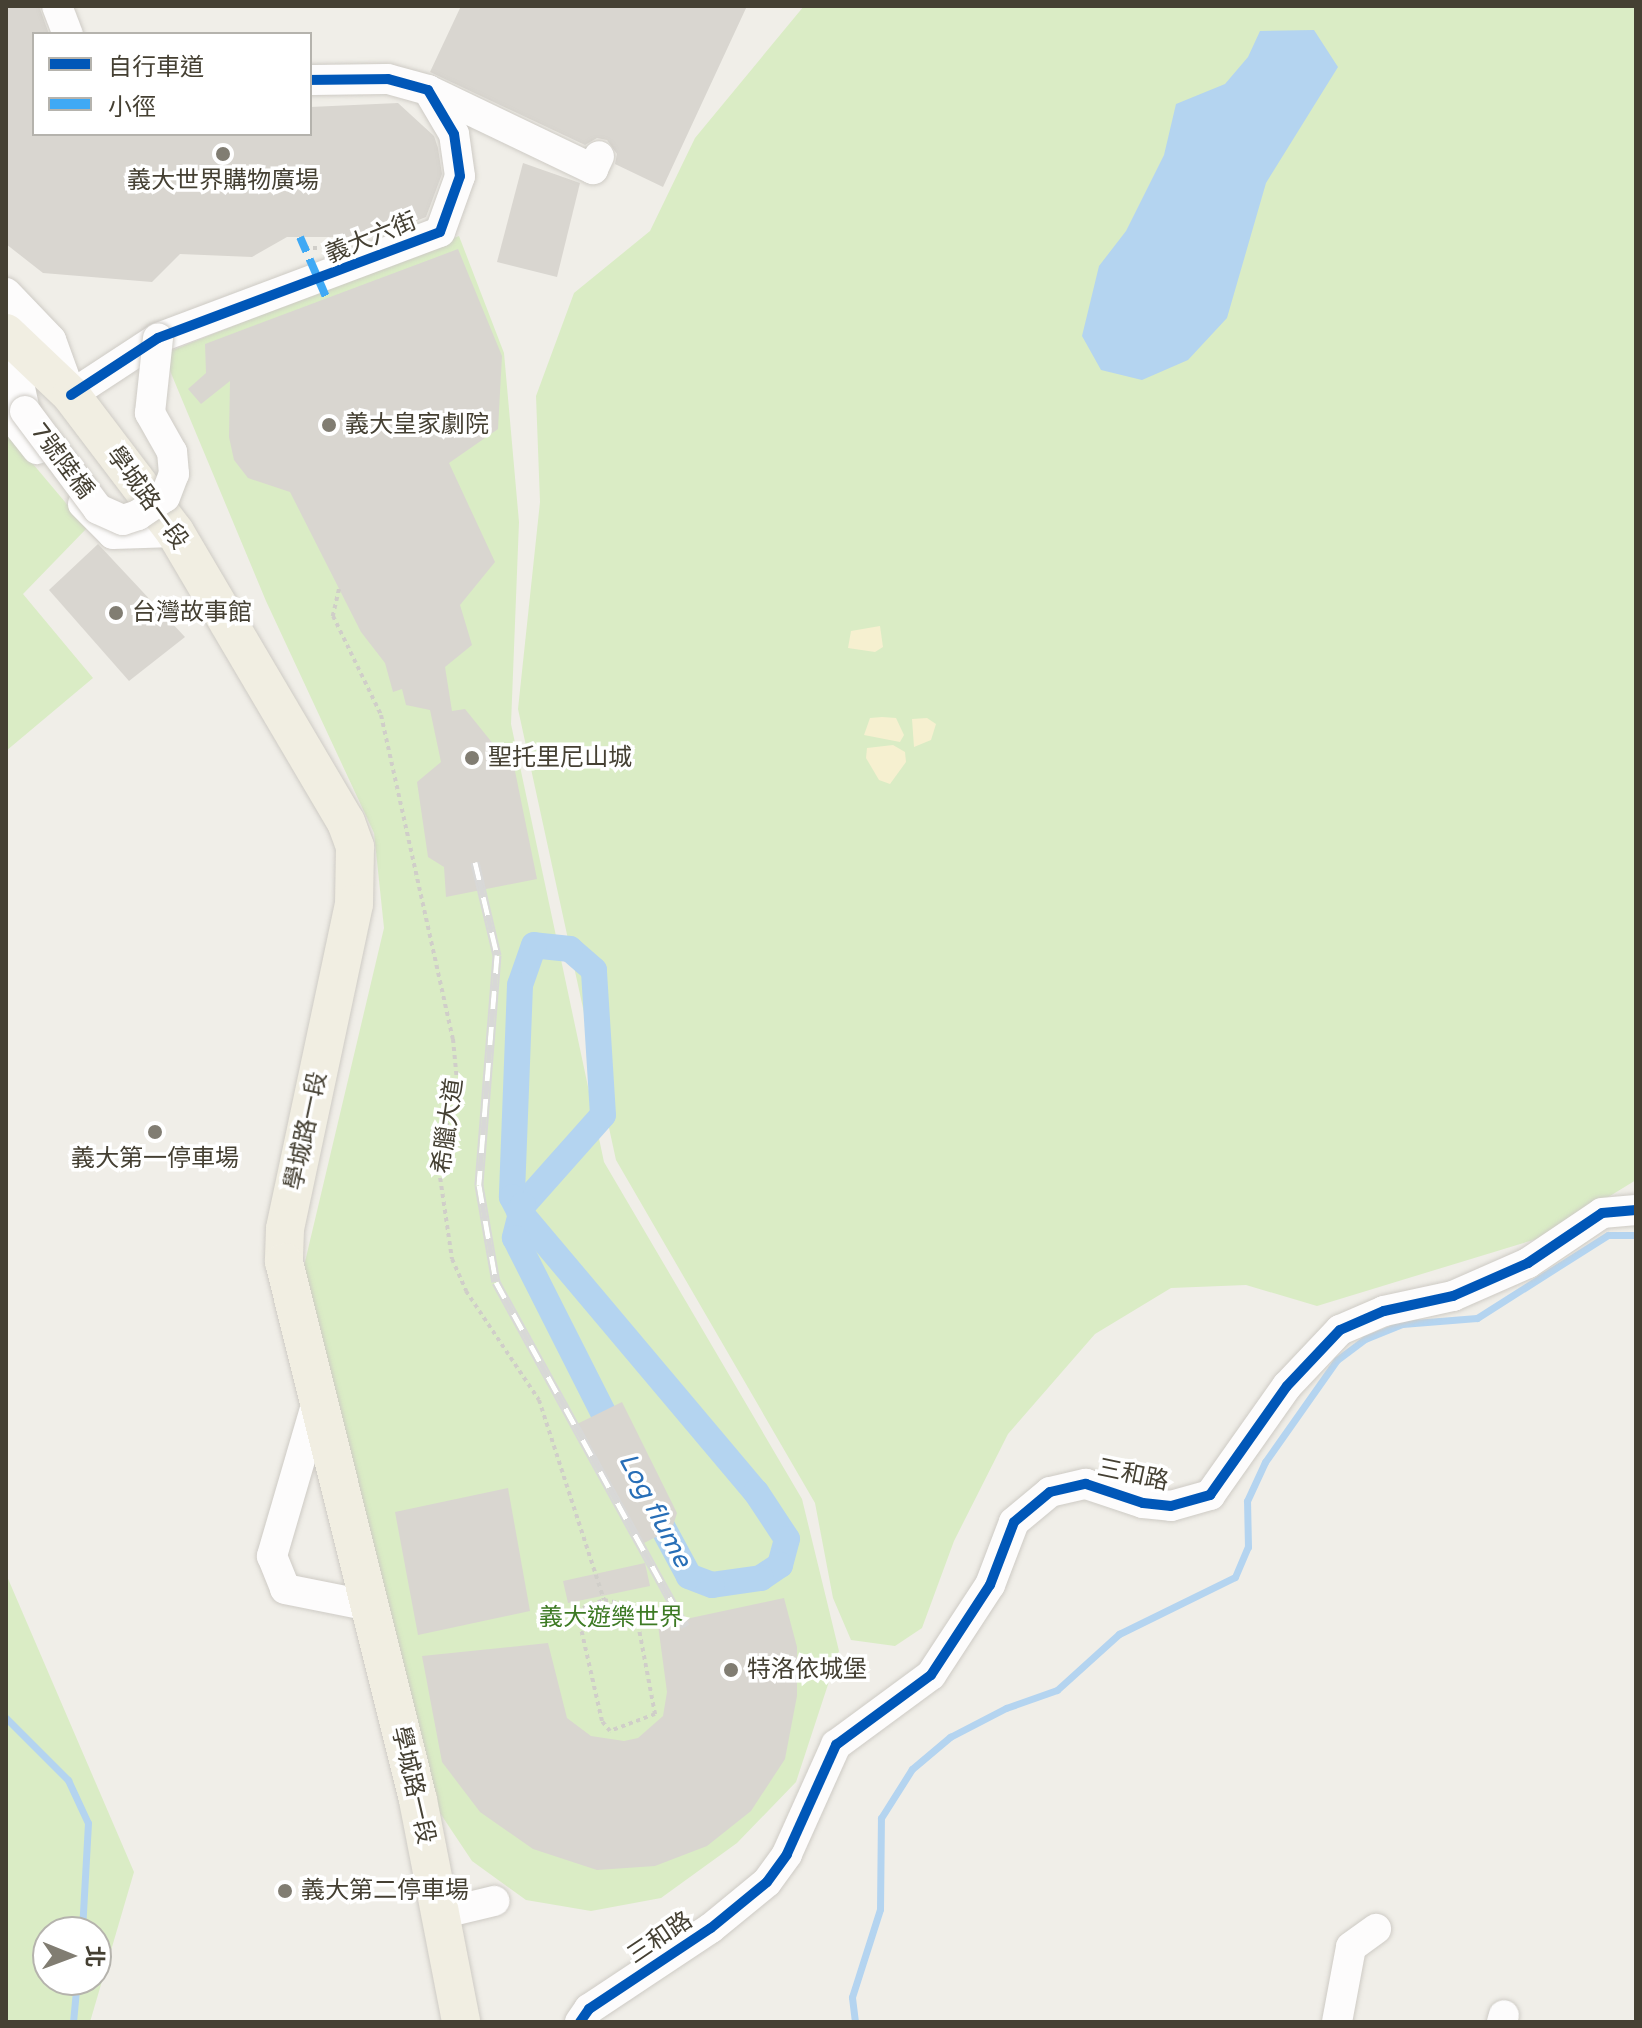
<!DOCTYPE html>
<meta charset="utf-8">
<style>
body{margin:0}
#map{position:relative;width:1642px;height:2028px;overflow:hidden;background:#f0eee8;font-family:"Varela Round","Noto Sans TC",sans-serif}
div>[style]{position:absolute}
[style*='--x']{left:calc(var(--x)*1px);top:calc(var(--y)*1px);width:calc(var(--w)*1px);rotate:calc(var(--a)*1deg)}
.green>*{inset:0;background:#daecc5}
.sand>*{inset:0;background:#f6f0d0}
.water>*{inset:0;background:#b4d4f0}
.stream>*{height:7px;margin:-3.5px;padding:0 3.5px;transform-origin:3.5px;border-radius:3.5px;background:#b4d4f0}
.canal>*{height:26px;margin:-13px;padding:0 13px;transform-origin:13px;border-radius:13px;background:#b4d4f0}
.building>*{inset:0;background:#d9d6d0}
.path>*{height:4px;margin-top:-2px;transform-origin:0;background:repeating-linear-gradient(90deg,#d0cec9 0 4px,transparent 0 8px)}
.roads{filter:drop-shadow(0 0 2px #cecbc5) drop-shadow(0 0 2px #cecbc5)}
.minor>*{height:30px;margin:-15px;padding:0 15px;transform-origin:15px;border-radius:15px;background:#fdfcfc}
.major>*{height:38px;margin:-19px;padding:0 19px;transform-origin:19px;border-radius:19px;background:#f1eee2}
.rail>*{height:9px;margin-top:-4.5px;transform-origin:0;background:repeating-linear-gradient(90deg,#fff 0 18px,#d8d8d7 0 36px);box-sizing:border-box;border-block:2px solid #d8d8d7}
.bridges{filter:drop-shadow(0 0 2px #cecbc5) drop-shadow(0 0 2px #cecbc5)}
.minor-bridge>*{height:30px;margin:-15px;padding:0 15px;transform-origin:15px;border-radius:15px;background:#fdfcfc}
.quiet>*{height:8px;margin-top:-4px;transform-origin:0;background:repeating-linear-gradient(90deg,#3fa9f5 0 16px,transparent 0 24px)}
.cycleway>*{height:10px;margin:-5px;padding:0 5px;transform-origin:5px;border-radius:5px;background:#0057b8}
.dots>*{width:22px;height:22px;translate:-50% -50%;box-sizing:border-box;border:4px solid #fff;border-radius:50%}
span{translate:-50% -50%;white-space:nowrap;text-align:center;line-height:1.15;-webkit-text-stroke:7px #fff;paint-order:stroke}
.poi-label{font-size:24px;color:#454033}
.left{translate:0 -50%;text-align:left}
.street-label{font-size:24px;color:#454033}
.park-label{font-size:24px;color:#3d7a24}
.water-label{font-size:26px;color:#276eb7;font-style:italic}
.frame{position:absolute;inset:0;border:8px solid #454033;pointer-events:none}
.legend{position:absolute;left:32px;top:32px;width:280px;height:104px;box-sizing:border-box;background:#fff;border:2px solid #b5b3ad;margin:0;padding:10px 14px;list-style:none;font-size:24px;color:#454033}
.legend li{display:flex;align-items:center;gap:16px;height:40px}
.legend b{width:40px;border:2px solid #b5b3ad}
.north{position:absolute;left:32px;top:1916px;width:80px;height:80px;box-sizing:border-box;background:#fff;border:2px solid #b5b3ad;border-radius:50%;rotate:91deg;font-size:22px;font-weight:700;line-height:32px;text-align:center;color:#454033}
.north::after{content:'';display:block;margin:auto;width:28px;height:36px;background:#817d72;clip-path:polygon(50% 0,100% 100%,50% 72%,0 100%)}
</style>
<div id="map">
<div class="green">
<div style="clip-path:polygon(804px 6px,1636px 6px,1636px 1180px,1543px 1237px,1317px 1306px,1246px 1285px,1171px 1288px,1095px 1334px,1008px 1434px,954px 1541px,922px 1628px,895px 1646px,851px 1640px,833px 1598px,815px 1503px,616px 1160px,518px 709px,540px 502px,536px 396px,574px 293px,650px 231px,695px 138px)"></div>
<div style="clip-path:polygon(459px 236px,504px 353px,519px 522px,511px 724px,604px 1162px,802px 1499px,839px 1651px,796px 1782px,737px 1843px,661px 1898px,591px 1911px,526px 1900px,472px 1861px,436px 1807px,304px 1266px,384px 928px,374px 833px,266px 601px,163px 354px)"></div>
<div style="clip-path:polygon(6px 432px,87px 528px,23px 594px,93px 678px,6px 751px)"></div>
<div style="clip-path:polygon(evenodd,6px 1574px,134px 1872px,90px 2022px,6px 2022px,6px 1574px,48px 1932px,96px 1932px,96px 1980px,48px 1980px,48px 1932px)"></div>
</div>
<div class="sand">
<div style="clip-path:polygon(880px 626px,883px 647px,875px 652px,848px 648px,851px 631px)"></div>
<div style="clip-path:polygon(882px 717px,896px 718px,904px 735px,900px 742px,864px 735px,870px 718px)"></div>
<div style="clip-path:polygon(927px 718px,936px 724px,931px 740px,914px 747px,912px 719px)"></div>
<div style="clip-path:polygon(893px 745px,905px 752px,906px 762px,890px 784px,879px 780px,866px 758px,867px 748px)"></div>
</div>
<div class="water">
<div style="clip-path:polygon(1314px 30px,1338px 67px,1266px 183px,1227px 318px,1188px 360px,1142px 380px,1101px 370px,1082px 336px,1099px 266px,1126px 231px,1164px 155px,1176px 104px,1225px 84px,1248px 57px,1260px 31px)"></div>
</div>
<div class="stream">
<div style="--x:6;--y:1718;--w:88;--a:45"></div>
<div style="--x:68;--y:1780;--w:47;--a:65.1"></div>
<div style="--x:88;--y:1823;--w:109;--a:93.2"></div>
<div style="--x:73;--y:2022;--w:42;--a:-84.6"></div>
<div style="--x:855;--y:2022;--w:25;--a:-97"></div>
<div style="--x:852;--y:1997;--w:92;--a:-72.3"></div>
<div style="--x:880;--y:1909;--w:91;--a:-89.4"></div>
<div style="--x:881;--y:1818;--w:58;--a:-57.7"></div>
<div style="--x:912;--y:1769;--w:50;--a:-40.1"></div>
<div style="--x:950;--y:1737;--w:63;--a:-27.4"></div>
<div style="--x:1006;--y:1708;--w:54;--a:-19.4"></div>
<div style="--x:1057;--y:1690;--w:84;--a:-42.1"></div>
<div style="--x:1119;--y:1634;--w:129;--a:-26.2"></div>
<div style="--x:1235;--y:1577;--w:33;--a:-67"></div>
<div style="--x:1248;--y:1547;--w:46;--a:-91.2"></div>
<div style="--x:1247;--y:1501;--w:43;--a:-65.2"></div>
<div style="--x:1265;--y:1462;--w:125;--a:-54.8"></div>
<div style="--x:1337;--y:1360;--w:35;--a:-37"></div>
<div style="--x:1365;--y:1339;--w:40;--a:-22"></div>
<div style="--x:1402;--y:1324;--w:75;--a:-4.6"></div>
<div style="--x:1477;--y:1318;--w:155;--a:-32.4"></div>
<div style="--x:1608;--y:1235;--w:28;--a:0"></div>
</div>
<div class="canal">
<div style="--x:523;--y:1205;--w:120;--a:-48.4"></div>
<div style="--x:603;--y:1115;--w:145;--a:-93.6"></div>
<div style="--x:594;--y:970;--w:32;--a:-139"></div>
<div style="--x:570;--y:949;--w:36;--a:-174"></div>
<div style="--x:534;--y:945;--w:42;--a:109.3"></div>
<div style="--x:520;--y:985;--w:212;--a:92.2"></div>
<div style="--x:512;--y:1197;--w:16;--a:63"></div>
<div style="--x:519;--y:1211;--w:368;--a:49.9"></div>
<div style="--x:756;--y:1492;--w:56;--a:56.6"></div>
<div style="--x:787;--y:1539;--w:27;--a:105"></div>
<div style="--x:780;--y:1565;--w:23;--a:146"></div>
<div style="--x:761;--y:1578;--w:49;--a:171.9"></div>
<div style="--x:712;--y:1585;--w:25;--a:-159"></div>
<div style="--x:689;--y:1576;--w:84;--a:-118.4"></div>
<div style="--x:523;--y:1205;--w:34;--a:104"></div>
<div style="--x:515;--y:1238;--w:229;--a:63.2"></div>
</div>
<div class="building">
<div style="clip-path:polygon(6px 6px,39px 6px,49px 34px,34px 34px,34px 134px,310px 134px,310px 107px,398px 103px,434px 136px,438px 148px,442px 174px,426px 217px,376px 237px,287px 237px,252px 257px,180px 254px,152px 282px,43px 273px,6px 244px)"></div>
<div style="clip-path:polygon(461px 6px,747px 6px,663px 187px,615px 164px,617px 154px,607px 140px,597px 138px,585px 145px,430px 72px)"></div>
<div style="clip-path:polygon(523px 163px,580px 183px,557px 277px,497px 262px)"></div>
<div style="clip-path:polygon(458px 249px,502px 356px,498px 429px,449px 463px,495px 562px,460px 605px,472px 645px,445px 667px,452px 711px,465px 709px,515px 771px,537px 879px,446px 897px,444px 867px,428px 857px,417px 782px,441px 762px,430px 710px,406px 705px,402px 689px,393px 692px,385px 663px,361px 632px,290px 492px,248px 478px,234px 460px,229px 437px,230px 381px,201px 404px,188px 389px,206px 373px,205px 344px)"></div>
<div style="clip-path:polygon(98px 544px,185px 637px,129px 681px,49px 590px)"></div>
<div style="clip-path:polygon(622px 1402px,677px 1513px,672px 1529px,638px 1546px,577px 1424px)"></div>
<div style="clip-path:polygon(508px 1488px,530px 1611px,418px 1635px,395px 1512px)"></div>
<div style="clip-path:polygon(645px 1563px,650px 1586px,568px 1603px,563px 1581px)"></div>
<div style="clip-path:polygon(784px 1598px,797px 1647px,797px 1696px,785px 1759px,751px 1811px,707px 1846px,655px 1866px,597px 1870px,533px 1849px,480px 1812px,442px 1762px,422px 1656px,548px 1643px,567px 1718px,591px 1736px,624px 1741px,638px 1738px,663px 1716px,667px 1692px,658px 1625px)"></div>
</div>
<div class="path">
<div style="--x:305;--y:248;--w:13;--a:0"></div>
<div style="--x:339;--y:589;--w:28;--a:103"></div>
<div style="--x:333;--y:616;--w:110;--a:64.1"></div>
<div style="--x:381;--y:715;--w:332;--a:77.5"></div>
<div style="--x:453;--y:1039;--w:53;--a:84.6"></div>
<div style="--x:458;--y:1092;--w:52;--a:109.1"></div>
<div style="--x:441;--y:1141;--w:29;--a:94"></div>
<div style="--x:439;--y:1170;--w:90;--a:81.7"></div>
<div style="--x:452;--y:1259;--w:35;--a:66"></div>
<div style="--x:466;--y:1291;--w:131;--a:56.2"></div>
<div style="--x:539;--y:1400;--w:210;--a:72"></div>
<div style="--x:604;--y:1600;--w:24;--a:12"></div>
<div style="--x:627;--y:1605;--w:22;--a:60"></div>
<div style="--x:638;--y:1624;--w:92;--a:79.3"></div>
<div style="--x:655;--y:1714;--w:48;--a:159.3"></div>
<div style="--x:610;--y:1731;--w:13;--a:-129"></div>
<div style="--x:602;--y:1721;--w:104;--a:-102.8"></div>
<div style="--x:579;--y:1620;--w:13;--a:-72"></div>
<div style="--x:583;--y:1608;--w:22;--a:-21"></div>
</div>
<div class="roads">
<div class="minor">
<div style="--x:57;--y:6;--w:30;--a:69"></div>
<div style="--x:430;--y:91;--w:181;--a:25.6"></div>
<div style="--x:593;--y:169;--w:14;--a:-65"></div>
<div style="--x:6;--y:293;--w:65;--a:46.2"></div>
<div style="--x:51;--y:340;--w:59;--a:70"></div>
<div style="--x:71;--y:395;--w:104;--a:-33.2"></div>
<div style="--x:158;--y:338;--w:301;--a:-20.6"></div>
<div style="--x:440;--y:232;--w:59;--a:-70.3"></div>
<div style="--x:460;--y:176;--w:42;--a:-98.1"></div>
<div style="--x:454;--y:134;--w:51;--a:-120.6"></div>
<div style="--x:428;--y:90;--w:41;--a:-164.6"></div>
<div style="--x:388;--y:79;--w:78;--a:179.3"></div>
<div style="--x:9;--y:336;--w:77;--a:78"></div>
<div style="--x:6;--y:410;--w:50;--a:51.5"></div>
<div style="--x:83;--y:504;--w:42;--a:45"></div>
<div style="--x:113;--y:534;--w:62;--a:-1.8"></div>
<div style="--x:319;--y:1395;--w:168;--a:106.3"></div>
<div style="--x:272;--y:1556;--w:35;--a:68"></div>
<div style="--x:285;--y:1589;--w:87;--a:11.3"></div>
<div style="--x:440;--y:1914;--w:56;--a:-13.5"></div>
<div style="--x:580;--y:2022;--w:16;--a:-55"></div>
<div style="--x:589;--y:2009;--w:146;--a:-33.6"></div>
<div style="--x:711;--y:1928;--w:72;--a:-39.4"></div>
<div style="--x:767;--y:1882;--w:34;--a:-54"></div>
<div style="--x:787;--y:1854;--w:120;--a:-65.8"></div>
<div style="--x:836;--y:1745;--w:118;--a:-36.4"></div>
<div style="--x:931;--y:1675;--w:108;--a:-56.8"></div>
<div style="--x:990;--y:1585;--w:67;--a:-69.1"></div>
<div style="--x:1014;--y:1522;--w:47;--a:-39.8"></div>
<div style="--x:1050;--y:1492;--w:37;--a:-13"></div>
<div style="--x:1086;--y:1484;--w:60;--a:18.4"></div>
<div style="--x:1143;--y:1503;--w:28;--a:6"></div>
<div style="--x:1171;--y:1506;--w:41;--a:-15.8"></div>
<div style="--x:1210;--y:1495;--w:133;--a:-54.8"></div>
<div style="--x:1287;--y:1386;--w:77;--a:-46.6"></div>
<div style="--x:1340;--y:1330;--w:48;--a:-23.4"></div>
<div style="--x:1384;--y:1311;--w:71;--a:-12.3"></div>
<div style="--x:1453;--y:1296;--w:82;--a:-23.7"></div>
<div style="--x:1528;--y:1263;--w:89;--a:-34"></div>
<div style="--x:1602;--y:1213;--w:34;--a:-5"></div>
<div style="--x:1337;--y:2022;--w:76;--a:-79.4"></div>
<div style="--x:1351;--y:1947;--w:31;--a:-36"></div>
<div style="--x:1502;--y:2022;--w:7;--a:-74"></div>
</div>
<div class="major">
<div style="--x:6;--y:333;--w:90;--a:43.6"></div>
<div style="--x:71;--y:395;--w:172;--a:52.8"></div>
<div style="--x:175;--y:532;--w:337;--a:59.5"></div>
<div style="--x:346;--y:822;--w:27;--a:70"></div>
<div style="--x:355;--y:847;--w:57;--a:91"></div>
<div style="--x:354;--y:904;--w:332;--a:102"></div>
<div style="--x:285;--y:1229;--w:33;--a:92"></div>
<div style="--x:284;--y:1262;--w:554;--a:76.01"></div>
<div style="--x:418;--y:1800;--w:226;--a:79"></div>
</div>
</div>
<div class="rail">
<div style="--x:475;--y:862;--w:96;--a:76.7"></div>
<div style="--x:497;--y:955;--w:231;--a:94.5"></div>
<div style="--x:479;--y:1185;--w:98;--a:80.1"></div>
<div style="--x:496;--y:1282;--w:393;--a:61.2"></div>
</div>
<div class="bridges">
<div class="minor-bridge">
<div style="--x:25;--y:411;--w:122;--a:53.3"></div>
<div style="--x:98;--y:509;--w:27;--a:24"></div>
<div style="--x:123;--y:520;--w:16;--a:-18"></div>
<div style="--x:138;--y:515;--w:32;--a:-34"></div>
<div style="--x:165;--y:497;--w:25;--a:-69"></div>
<div style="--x:174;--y:474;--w:22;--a:-95"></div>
<div style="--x:172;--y:452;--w:45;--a:-119.4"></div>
<div style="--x:150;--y:413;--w:75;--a:-83.9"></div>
</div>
</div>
<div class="quiet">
<div style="--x:300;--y:237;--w:68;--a:66.5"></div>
</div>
<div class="cycleway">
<div style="--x:71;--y:395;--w:104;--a:-33.2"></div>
<div style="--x:158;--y:338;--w:301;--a:-20.6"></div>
<div style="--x:440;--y:232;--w:59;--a:-70.3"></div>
<div style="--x:460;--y:176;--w:42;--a:-98.1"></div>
<div style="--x:454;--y:134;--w:51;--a:-120.6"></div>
<div style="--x:428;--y:90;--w:41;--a:-164.6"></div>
<div style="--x:388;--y:79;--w:78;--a:179.3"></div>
<div style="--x:580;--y:2022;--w:16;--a:-55"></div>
<div style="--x:589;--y:2009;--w:146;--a:-33.6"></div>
<div style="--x:711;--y:1928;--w:72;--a:-39.4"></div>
<div style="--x:767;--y:1882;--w:34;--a:-54"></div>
<div style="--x:787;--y:1854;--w:120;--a:-65.8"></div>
<div style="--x:836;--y:1745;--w:118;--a:-36.4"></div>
<div style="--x:931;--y:1675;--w:108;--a:-56.8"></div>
<div style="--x:990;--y:1585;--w:67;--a:-69.1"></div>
<div style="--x:1014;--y:1522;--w:47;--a:-39.8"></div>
<div style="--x:1050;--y:1492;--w:37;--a:-13"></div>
<div style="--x:1086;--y:1484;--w:60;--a:18.4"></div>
<div style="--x:1143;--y:1503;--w:28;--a:6"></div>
<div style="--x:1171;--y:1506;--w:41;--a:-15.8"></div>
<div style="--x:1210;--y:1495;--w:133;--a:-54.8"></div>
<div style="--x:1287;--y:1386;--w:77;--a:-46.6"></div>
<div style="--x:1340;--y:1330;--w:48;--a:-23.4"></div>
<div style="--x:1384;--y:1311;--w:71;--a:-12.3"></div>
<div style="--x:1453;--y:1296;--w:82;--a:-23.7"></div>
<div style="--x:1528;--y:1263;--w:89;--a:-34"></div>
<div style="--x:1602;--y:1213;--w:34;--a:-5"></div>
</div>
<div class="dots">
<div style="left:223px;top:154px;background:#817d72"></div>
<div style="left:329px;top:425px;background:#817d72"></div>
<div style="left:116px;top:613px;background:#817d72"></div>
<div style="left:472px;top:758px;background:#817d72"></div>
<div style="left:155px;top:1132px;background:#817d72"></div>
<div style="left:731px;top:1670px;background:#817d72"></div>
<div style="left:285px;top:1891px;background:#817d72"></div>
</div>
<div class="poi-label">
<span style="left:223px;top:181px">義大世界購物廣場</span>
<span class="left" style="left:345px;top:425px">義大皇家劇院</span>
<span class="left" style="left:132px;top:613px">台灣故事館</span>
<span class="left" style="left:488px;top:758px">聖托里尼山城</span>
<span style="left:155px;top:1159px">義大第一停車場</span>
<span class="left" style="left:747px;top:1670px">特洛依城堡</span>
<span class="left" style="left:301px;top:1891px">義大第二停車場</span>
</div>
<div class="street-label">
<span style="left:371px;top:238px;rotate:-22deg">義大六街</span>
<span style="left:62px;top:461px;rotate:53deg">7號陸橋</span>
<span style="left:147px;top:498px;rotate:54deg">學城路一段</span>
<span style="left:448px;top:1126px;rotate:-82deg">希臘大道</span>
<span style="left:306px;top:1131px;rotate:-78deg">學城路一段</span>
<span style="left:1133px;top:1475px;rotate:12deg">三和路</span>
<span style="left:413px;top:1785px;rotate:77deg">學城路一段</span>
<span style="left:660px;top:1938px;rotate:-34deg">三和路</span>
</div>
<div class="park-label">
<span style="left:611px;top:1618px">義大遊樂世界</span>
</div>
<div class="water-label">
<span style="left:655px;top:1510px;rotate:62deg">Log flume</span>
</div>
<div class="frame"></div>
<ul class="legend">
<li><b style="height:10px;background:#0057b8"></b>自行車道</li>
<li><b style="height:10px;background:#3fa9f5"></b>小徑</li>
</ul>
<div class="north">北</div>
</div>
